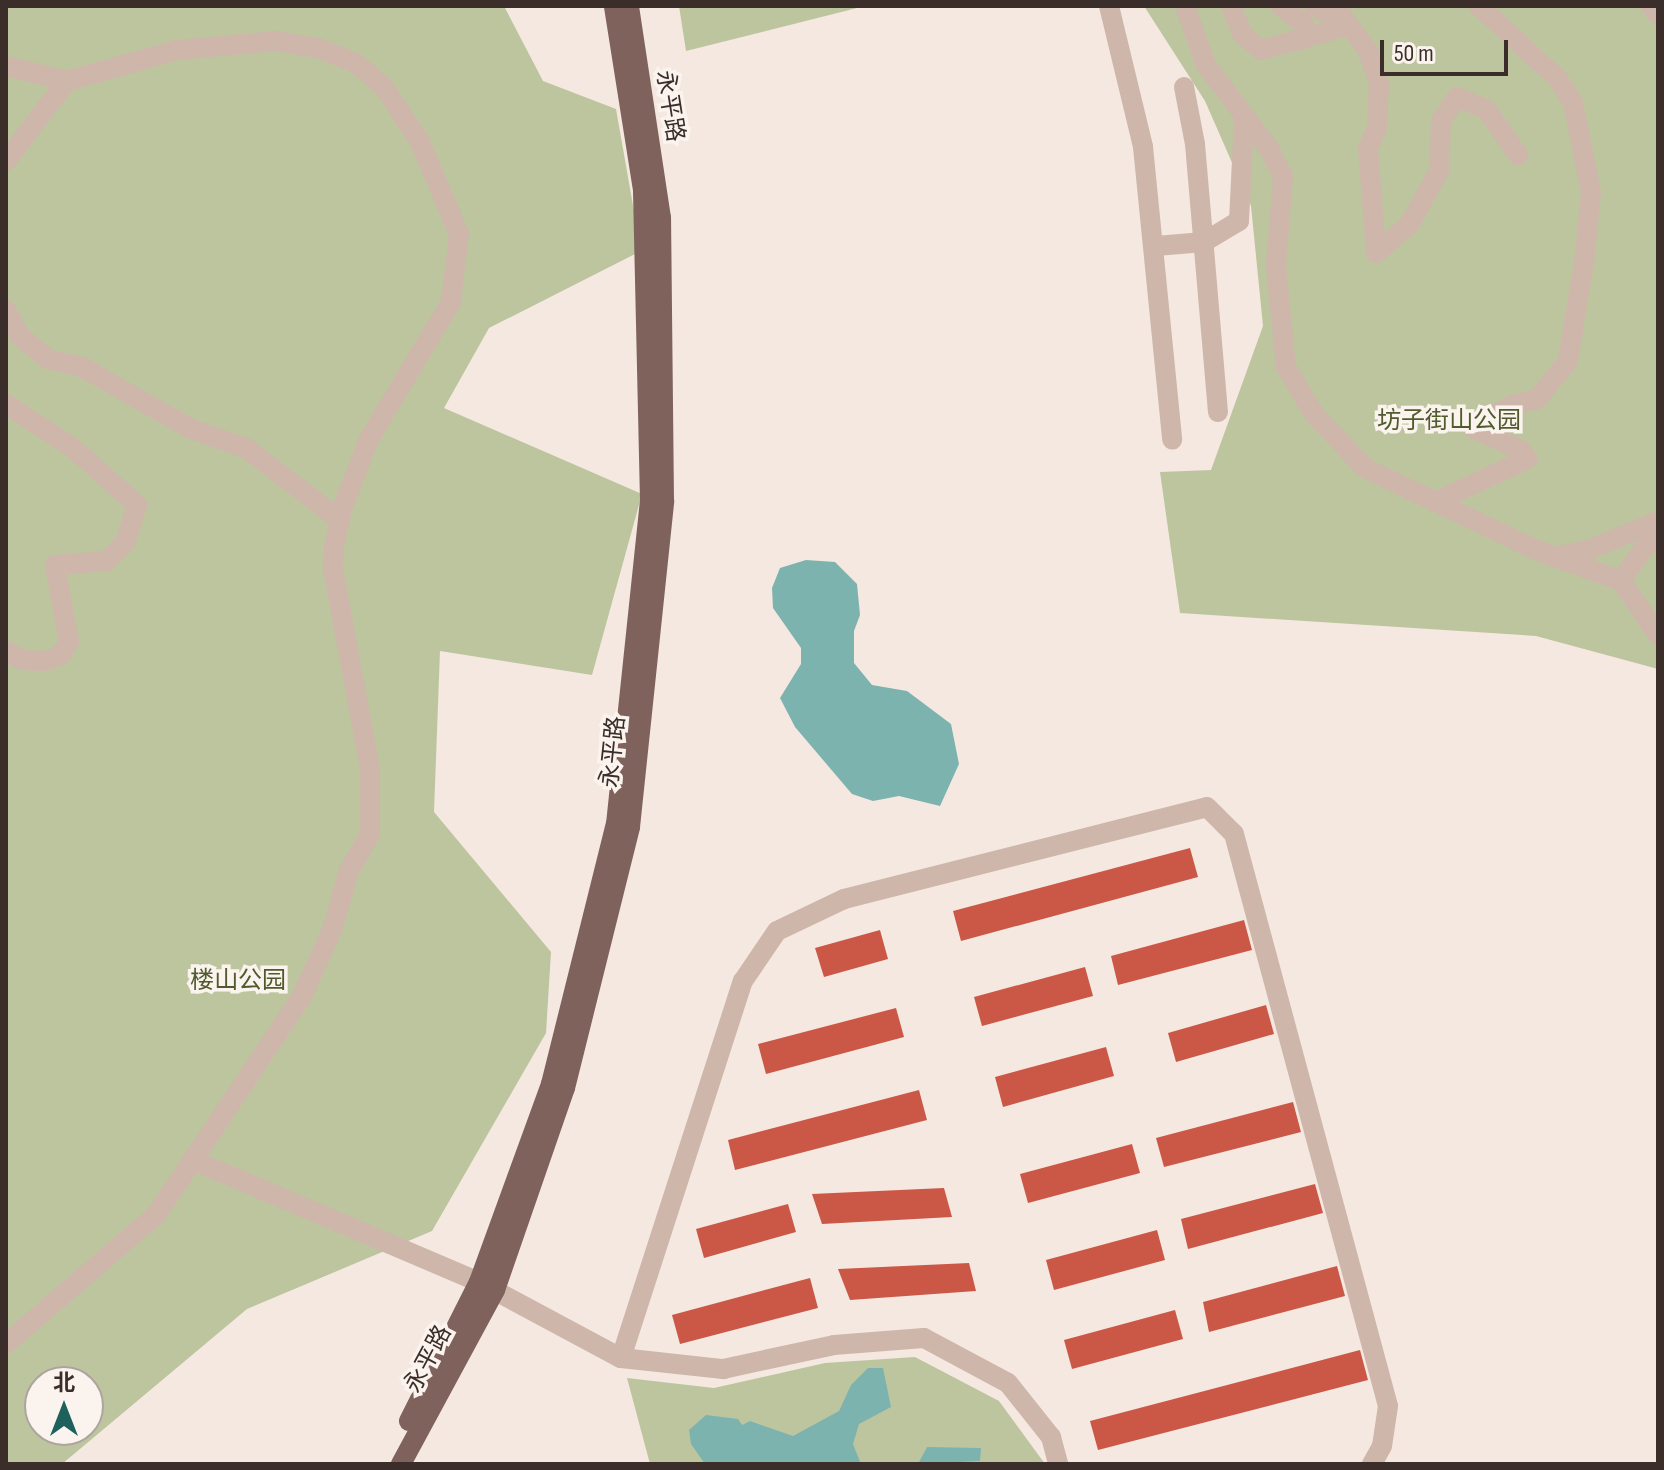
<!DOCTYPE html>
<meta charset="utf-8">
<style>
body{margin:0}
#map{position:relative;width:1664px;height:1470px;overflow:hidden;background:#f4e8e0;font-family:"Sofia Sans Condensed","Noto Sans SC",sans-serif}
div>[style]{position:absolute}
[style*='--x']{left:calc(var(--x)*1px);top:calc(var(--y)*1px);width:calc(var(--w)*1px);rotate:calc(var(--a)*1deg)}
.green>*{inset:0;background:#bdc59f}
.water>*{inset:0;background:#7db3af}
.building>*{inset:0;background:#cb5747}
.minor>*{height:20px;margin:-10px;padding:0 10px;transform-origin:10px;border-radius:10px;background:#ceb6ab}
.major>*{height:20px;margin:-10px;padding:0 10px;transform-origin:10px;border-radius:10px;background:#7e625b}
span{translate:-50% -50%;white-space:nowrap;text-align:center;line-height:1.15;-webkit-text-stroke:7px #fbf3ed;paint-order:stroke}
.street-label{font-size:24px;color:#3b2e2a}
.park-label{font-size:24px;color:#505b2d}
.frame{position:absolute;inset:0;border:8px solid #3b2e2a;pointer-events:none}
.north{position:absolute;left:24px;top:1366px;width:80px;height:80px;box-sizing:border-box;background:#fbf3ed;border:2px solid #aea49f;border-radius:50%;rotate:0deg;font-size:22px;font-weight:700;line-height:32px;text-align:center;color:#3b2e2a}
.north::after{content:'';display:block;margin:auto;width:28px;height:36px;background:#1d605c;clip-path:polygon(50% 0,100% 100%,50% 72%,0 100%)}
.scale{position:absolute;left:1380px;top:40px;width:128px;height:36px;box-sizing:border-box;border:4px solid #3b2e2a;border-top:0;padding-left:10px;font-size:24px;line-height:28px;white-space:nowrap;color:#3b2e2a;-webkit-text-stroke:6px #fbf3ed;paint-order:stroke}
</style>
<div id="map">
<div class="green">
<div style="clip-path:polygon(evenodd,6px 6px,504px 6px,543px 81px,616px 109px,641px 251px,489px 328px,444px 408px,642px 494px,592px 675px,440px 651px,434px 812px,551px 952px,546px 1033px,432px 1231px,247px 1309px,62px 1464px,6px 1464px,6px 6px,40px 1382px,88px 1382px,88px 1430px,40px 1430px,40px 1382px)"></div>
<div style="clip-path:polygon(679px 6px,865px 6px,686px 51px)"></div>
<div style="clip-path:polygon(1144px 6px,1658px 6px,1658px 669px,1536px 636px,1180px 613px,1160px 472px,1211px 470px,1263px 326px,1251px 206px,1205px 101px)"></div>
<div style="clip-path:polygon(915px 1357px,999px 1401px,1045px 1464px,650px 1464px,627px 1378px,714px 1388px,825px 1363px)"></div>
</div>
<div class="water">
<div style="clip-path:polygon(806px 560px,835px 562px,857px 584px,860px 615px,854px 631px,854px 663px,872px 685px,907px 691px,951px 724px,959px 764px,940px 806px,899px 796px,873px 801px,852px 794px,795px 727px,780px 698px,801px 664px,801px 648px,773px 608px,772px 588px,780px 568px)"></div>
<div style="clip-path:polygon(868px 1368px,883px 1368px,891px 1407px,859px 1424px,853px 1444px,861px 1464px,705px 1464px,691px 1444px,689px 1430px,706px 1415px,738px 1419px,742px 1425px,750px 1421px,793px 1436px,839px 1411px,851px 1385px)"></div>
<div style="clip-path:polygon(927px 1447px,981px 1448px,980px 1461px,918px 1464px)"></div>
</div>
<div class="building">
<div style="clip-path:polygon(1190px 848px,1198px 877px,961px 941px,953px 911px)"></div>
<div style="clip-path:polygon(1244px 920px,1252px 950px,1118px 985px,1111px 956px)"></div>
<div style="clip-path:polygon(880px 930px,888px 959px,824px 977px,815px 948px)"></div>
<div style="clip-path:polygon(1085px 967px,1093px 996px,982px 1026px,974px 997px)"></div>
<div style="clip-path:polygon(1266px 1005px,1274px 1034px,1176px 1062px,1168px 1033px)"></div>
<div style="clip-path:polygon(896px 1008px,904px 1037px,766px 1074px,758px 1044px)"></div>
<div style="clip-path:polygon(1106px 1047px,1114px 1076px,1003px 1107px,995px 1077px)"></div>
<div style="clip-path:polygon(919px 1090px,927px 1120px,735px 1170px,728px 1140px)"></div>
<div style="clip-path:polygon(1293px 1102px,1301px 1132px,1164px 1167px,1156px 1138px)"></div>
<div style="clip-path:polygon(1132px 1144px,1140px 1173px,1028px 1203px,1020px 1174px)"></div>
<div style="clip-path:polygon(1315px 1184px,1323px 1213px,1188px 1249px,1181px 1219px)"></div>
<div style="clip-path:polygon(944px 1188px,952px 1217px,822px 1224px,812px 1194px)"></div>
<div style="clip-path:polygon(788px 1204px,796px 1232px,704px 1258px,696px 1229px)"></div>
<div style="clip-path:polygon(1157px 1230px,1165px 1260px,1054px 1290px,1046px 1260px)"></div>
<div style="clip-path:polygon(969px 1263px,976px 1291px,850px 1300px,838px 1269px)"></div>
<div style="clip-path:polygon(1337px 1266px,1345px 1296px,1209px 1332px,1203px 1302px)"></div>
<div style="clip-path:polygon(810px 1278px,818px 1308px,680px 1344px,672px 1315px)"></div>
<div style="clip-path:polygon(1175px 1310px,1183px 1339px,1072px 1369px,1064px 1340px)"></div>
<div style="clip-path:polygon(1360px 1350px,1368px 1380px,1098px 1450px,1090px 1421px)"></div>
</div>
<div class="minor">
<div style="--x:1109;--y:6;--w:145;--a:76.4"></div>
<div style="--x:1143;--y:147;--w:294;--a:84.3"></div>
<div style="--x:1185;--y:6;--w:63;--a:70.4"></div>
<div style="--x:1206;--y:65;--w:103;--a:52.9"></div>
<div style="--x:1268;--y:147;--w:33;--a:63"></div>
<div style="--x:1283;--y:176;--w:90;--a:94.4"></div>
<div style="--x:1276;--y:266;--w:101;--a:84.3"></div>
<div style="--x:1286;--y:367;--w:55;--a:59.2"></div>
<div style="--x:1314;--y:414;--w:74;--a:46.6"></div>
<div style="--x:1365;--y:468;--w:187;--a:25.6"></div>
<div style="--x:1534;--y:549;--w:93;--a:20.2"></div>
<div style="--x:1621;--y:581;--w:65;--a:55.6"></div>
<div style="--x:1231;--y:6;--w:31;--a:68"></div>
<div style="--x:1243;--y:35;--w:23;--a:40"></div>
<div style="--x:1261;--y:50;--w:89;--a:-15.6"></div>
<div style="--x:1280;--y:6;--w:29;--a:36"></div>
<div style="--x:1303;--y:23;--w:17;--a:93"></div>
<div style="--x:1315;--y:6;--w:34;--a:34"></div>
<div style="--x:1335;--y:6;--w:56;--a:53.7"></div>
<div style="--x:1368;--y:51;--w:34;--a:71"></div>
<div style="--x:1379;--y:83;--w:45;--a:92.5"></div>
<div style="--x:1377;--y:128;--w:22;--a:114"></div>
<div style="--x:1368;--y:148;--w:105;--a:85.6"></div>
<div style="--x:1376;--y:253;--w:43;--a:-40.3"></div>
<div style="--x:1409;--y:225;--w:62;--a:-60.9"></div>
<div style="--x:1439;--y:171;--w:50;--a:-87.7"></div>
<div style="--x:1441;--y:121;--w:29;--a:-56"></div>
<div style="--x:1457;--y:97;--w:33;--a:23"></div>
<div style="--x:1487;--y:110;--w:55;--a:55.4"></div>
<div style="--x:1651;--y:6;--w:11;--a:52"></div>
<div style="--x:6;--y:66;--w:63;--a:13.8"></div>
<div style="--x:1184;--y:87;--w:58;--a:79.1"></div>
<div style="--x:1195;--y:144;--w:269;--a:85.1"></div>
<div style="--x:6;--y:161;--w:101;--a:-52.7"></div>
<div style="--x:67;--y:81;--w:114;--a:-15.7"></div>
<div style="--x:177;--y:50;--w:99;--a:-5.2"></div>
<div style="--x:276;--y:41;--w:43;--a:9.5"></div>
<div style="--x:318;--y:48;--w:41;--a:21.5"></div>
<div style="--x:356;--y:63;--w:37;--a:41"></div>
<div style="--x:384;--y:87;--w:66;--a:56.8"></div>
<div style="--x:420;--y:142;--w:100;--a:67"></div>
<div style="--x:459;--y:234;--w:68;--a:96.7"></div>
<div style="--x:451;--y:302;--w:160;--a:120.9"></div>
<div style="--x:369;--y:439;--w:75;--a:111.1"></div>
<div style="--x:342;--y:509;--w:39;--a:102"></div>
<div style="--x:334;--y:547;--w:22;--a:93"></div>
<div style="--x:333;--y:569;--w:203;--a:79.5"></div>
<div style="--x:370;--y:769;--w:65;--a:90"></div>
<div style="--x:370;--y:834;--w:43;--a:119.6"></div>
<div style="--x:349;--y:871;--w:61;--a:106.1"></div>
<div style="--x:332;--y:930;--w:75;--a:114.5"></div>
<div style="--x:301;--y:998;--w:260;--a:123.7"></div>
<div style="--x:157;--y:1214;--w:199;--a:139.3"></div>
<div style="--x:1156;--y:246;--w:48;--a:-4.8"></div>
<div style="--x:1204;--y:242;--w:41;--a:-31"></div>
<div style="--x:1239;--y:221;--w:104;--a:-87.2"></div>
<div style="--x:6;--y:310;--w:30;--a:62"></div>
<div style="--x:20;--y:336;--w:35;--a:40"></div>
<div style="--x:47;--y:359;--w:36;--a:13"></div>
<div style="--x:82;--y:367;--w:125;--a:29.6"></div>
<div style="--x:191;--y:429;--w:58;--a:19.1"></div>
<div style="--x:246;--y:448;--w:117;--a:37.4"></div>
<div style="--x:6;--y:404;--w:80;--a:33.3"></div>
<div style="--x:73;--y:448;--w:86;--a:41.7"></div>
<div style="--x:137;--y:505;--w:38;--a:107"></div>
<div style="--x:126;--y:541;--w:28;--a:134"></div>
<div style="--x:107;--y:561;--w:52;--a:175.6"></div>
<div style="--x:55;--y:565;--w:78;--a:79.7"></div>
<div style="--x:69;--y:642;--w:15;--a:122"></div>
<div style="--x:61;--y:655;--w:17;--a:159"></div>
<div style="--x:45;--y:661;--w:23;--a:-178"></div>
<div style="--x:22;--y:660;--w:18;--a:-151"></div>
<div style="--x:1435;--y:502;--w:102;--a:-25.1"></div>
<div style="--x:1527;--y:459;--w:9;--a:-122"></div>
<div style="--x:1522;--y:451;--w:54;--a:-154.9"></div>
<div style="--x:1473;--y:428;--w:45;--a:-30.5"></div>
<div style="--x:1512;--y:405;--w:26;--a:-13"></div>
<div style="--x:1537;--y:399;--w:49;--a:-50.8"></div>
<div style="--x:1568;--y:361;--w:107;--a:-80.9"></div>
<div style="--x:1585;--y:255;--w:63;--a:-84.6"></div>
<div style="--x:1591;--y:192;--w:91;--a:-101.4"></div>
<div style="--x:1573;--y:103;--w:28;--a:-122"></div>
<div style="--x:1558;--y:79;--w:108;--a:-137.3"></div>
<div style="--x:1553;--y:557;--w:36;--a:-11"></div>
<div style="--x:1588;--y:550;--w:76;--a:-22.5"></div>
<div style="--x:1621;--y:581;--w:65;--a:-55.1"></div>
<div style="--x:193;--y:1160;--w:311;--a:23.1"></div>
<div style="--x:479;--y:1282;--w:161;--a:28.2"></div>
<div style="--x:621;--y:1358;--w:103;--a:6.2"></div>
<div style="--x:723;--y:1369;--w:114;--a:-12.2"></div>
<div style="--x:834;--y:1345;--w:90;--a:-4.4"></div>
<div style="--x:924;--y:1338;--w:95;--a:28.2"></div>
<div style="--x:1008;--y:1383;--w:69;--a:51.5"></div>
<div style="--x:1051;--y:1437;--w:28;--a:75"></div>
<div style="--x:621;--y:1358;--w:396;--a:-72.1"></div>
<div style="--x:743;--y:981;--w:60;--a:-55.8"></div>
<div style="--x:777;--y:931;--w:74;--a:-25.5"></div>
<div style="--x:844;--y:899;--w:374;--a:-14.2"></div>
<div style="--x:1207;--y:807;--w:38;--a:45"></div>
<div style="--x:1234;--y:834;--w:592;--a:74.93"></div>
<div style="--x:1388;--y:1406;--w:40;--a:98.5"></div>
<div style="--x:1382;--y:1446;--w:21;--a:119"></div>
</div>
<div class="major">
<div style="--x:409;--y:1421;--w:156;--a:-63.3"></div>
<div style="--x:479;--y:1282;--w:211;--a:-70"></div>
<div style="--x:551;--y:1084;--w:268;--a:-76"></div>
<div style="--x:616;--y:824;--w:326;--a:-84"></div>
<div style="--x:650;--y:500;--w:310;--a:-91.3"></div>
<div style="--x:643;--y:190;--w:186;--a:-99"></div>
<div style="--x:401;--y:1464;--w:198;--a:-61.6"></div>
<div style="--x:495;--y:1290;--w:214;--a:-70.9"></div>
<div style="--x:565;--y:1088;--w:269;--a:-76"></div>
<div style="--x:630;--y:827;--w:328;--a:-84"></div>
<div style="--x:664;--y:501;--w:283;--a:-90.6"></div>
<div style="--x:661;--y:218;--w:214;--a:-98.6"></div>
</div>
<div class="street-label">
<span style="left:670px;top:106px;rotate:81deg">永平路</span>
<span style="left:613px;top:752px;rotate:-84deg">永平路</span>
<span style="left:428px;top:1359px;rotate:-62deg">永平路</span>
</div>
<div class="park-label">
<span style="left:1449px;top:421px">坊子街山公园</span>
<span style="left:238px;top:981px">楼山公园</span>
</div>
<div class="frame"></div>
<div class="north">北</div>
<div class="scale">50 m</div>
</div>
